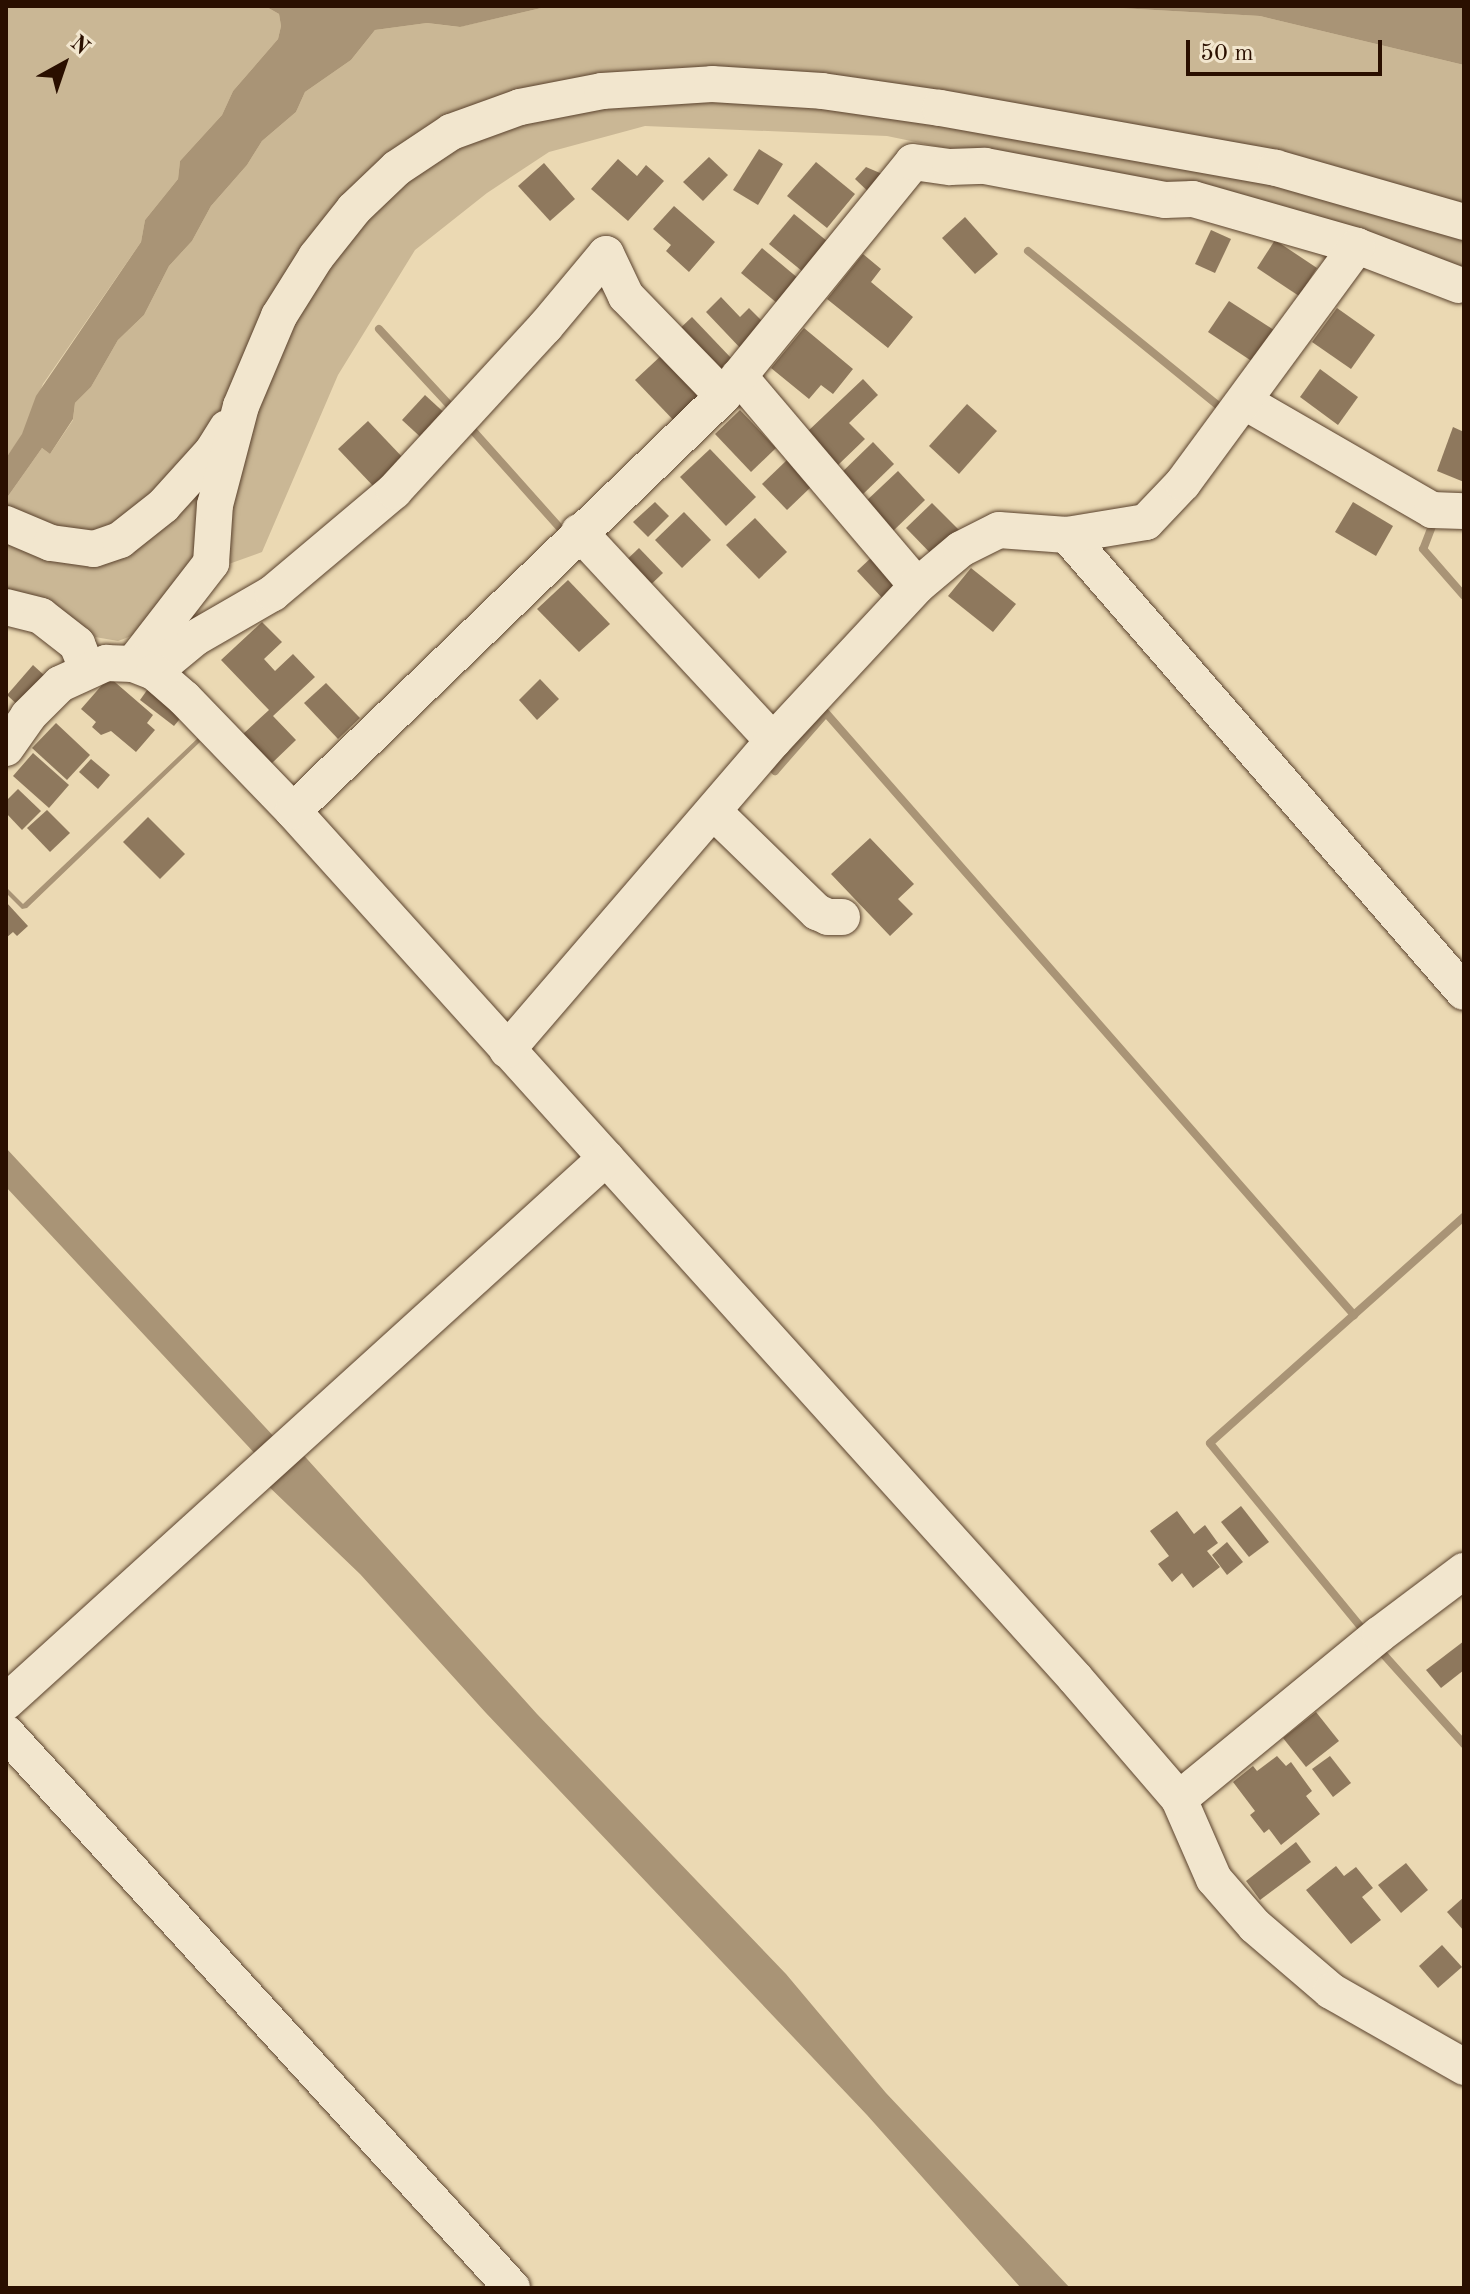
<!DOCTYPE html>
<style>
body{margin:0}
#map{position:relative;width:1470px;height:2294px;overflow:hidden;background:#ebd9b3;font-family:"Old Standard TT",serif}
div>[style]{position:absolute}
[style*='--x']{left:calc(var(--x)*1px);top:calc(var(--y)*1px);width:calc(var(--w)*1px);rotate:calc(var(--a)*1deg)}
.green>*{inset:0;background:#cab795}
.water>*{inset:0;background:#a99476}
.stream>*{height:8px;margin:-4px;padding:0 4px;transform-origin:4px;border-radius:4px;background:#a99476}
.building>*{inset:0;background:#8e785d}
.roads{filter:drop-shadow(0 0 2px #5a422d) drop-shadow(0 0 2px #5a422d)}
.minor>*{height:36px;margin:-18px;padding:0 18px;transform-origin:18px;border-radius:18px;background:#f2e6ce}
span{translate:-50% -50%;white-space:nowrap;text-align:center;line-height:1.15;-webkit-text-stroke:8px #f2e6ce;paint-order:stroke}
.frame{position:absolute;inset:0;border:8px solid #2a0f00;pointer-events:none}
.north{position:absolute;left:24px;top:24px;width:80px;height:80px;-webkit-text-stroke:6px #f2e6ce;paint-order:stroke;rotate:40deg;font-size:22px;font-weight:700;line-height:32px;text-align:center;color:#2a0f00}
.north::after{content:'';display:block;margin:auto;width:28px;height:36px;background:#2a0f00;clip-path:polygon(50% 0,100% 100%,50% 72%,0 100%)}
.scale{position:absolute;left:1186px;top:40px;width:196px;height:36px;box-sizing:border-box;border:4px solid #2a0f00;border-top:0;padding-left:10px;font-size:24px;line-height:28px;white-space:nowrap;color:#2a0f00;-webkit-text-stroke:6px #f2e6ce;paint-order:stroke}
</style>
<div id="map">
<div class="green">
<div style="clip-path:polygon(6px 6px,265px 6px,279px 14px,281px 26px,278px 39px,233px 91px,222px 115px,180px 161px,178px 179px,145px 220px,141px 242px,43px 384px,23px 434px,6px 458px)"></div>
<div style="clip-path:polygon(550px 6px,1085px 6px,1260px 16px,1464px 65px,1464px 282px,1366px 236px,887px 136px,645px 126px,549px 152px,487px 193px,415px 250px,338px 375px,262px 552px,187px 579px,153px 628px,118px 641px,95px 637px,82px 625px,6px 594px,6px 499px,42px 448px,50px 454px,73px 420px,75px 403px,91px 387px,118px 340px,144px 315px,169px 266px,192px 241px,211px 206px,247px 165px,262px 141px,296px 112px,305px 92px,351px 60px,375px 30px,427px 23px,459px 27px)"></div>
</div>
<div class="water">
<div style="clip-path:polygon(265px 6px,550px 6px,460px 27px,427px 23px,375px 30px,351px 60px,305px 92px,296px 112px,262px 141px,247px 165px,211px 206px,192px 241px,169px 266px,144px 315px,118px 340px,91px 387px,75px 403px,73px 419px,50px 454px,42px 448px,6px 499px,6px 458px,22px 434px,36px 396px,141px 242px,145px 220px,178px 179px,180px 161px,222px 115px,233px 91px,278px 39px,281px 26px,279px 14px)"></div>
<div style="clip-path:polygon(1085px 6px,1464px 6px,1464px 65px,1260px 16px)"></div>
<div style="clip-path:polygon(198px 738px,200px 742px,27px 908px,22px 909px,6px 893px,6px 887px,23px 904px)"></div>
<div style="clip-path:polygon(6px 1148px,278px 1441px,299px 1450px,537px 1714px,786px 1974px,886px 2093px,1070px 2288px,1021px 2288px,867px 2115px,486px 1713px,360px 1574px,264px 1482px,260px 1459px,6px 1187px)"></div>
</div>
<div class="stream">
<div style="--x:1028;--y:251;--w:255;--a:39.1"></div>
<div style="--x:379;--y:329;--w:112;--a:47.2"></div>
<div style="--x:467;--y:424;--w:150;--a:48.2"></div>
<div style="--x:1434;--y:521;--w:30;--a:111"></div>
<div style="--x:1423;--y:549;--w:62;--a:48.9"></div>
<div style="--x:767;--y:762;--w:12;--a:48"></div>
<div style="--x:775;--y:771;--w:77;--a:-48.7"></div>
<div style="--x:826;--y:713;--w:801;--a:48.75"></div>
<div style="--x:1365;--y:1632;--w:244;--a:-129.4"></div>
<div style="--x:1210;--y:1443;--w:340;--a:-41.7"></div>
<div style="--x:1376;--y:1646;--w:132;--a:48.1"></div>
</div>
<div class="building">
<div style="clip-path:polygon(759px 149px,783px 164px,758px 205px,733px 190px)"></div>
<div style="clip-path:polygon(709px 157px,728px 175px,703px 201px,683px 182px)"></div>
<div style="clip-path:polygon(618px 159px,637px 176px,646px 165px,664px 181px,628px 221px,591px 189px)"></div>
<div style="clip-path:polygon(816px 162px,855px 194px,827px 228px,787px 196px)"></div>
<div style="clip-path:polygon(544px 163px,575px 199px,550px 221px,518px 186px)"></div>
<div style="clip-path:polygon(866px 167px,894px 179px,876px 199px,855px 179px)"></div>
<div style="clip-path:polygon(674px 206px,715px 242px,689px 272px,666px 251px,671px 245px,653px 229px)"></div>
<div style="clip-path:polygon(794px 214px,833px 246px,808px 276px,769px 244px)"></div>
<div style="clip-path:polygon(965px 217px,998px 254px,975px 274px,942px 238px)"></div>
<div style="clip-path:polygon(1211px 230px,1231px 239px,1215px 273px,1195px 264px)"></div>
<div style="clip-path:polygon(1275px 240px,1317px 268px,1299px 296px,1257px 268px)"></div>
<div style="clip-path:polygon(762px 248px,805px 284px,784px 309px,741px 273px)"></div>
<div style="clip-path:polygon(863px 254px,881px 269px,871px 282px,913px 317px,888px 348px,827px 299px)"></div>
<div style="clip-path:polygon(721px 297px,740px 317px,749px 308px,769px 328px,744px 352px,706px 312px)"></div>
<div style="clip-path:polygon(1229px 301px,1277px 332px,1256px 364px,1208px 332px)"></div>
<div style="clip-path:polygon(1337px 308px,1375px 335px,1351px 369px,1312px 342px)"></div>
<div style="clip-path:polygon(692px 317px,732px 359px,712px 377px,673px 335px)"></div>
<div style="clip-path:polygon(804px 328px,853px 369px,833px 394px,821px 385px,809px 399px,771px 368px)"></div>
<div style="clip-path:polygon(664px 353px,709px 400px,680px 427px,635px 380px)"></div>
<div style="clip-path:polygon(1320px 369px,1358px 397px,1338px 425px,1300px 397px)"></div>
<div style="clip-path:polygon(863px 379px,878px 395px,849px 423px,865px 439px,838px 465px,807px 432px)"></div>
<div style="clip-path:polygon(425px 395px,450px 418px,427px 443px,402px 420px)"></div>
<div style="clip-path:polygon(967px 404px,997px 431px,959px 474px,929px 446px)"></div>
<div style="clip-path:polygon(740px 410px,776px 448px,751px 472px,715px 434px)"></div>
<div style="clip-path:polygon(368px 421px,406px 461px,376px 489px,338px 449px)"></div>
<div style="clip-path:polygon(1453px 427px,1464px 432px,1464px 482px,1437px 471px)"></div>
<div style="clip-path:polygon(873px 442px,894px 464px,858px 499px,837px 477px)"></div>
<div style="clip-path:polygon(710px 449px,756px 497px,726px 526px,680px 477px)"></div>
<div style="clip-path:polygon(787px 460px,812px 486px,787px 510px,762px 484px)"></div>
<div style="clip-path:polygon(898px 471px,925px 500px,892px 532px,864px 503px)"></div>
<div style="clip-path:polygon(655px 502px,669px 516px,648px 537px,633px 522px)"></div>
<div style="clip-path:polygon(1353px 502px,1393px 526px,1376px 556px,1335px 532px)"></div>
<div style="clip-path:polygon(932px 503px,964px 535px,937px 560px,906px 528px)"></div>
<div style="clip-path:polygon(684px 512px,711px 540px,682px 568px,655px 540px)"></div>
<div style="clip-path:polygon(755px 518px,787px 552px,759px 579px,726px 545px)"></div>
<div style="clip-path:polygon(639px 548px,663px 573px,642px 593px,618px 568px)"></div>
<div style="clip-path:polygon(873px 556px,901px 586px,885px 601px,857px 571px)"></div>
<div style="clip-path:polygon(971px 568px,1016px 604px,993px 632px,948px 596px)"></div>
<div style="clip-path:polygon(568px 580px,610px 624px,579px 652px,537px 609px)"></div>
<div style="clip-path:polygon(262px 622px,282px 642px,264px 659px,275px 671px,293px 654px,315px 677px,273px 716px,296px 740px,271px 764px,243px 734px,269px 710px,221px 660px)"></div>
<div style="clip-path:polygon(33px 665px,45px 676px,22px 709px,7px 695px)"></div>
<div style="clip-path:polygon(109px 677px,153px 715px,147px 723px,155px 730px,136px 752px,111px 731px,101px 735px,92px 727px,96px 722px,81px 709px)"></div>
<div style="clip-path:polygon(540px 679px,559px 699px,537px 720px,519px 700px)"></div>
<div style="clip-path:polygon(326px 683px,360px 718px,338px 739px,304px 703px)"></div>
<div style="clip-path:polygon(150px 686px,188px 709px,174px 726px,140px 700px)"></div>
<div style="clip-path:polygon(56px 723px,90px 755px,67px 780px,32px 748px)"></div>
<div style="clip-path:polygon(33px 753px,69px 785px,49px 808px,13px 776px)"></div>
<div style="clip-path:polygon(91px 759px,110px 775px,98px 789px,79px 772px)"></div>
<div style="clip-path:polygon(18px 789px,41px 811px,22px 830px,6px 813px,6px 801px)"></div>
<div style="clip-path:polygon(47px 810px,70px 833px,50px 852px,27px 828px)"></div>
<div style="clip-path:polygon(148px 817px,185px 854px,160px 879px,123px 842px)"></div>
<div style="clip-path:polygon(870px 838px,914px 884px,898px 899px,913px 914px,890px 936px,831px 874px)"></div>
<div style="clip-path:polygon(6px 902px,28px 926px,17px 936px,13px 932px,6px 938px)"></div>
<div style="clip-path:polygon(1241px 1506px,1269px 1542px,1249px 1557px,1221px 1522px)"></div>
<div style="clip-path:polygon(1177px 1511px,1194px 1534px,1205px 1525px,1218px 1543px,1207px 1551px,1220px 1567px,1193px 1588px,1182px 1573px,1172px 1582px,1158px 1564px,1169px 1556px,1150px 1531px)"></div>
<div style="clip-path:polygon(1227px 1542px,1243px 1562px,1227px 1575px,1212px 1555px)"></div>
<div style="clip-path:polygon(1464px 1641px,1464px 1670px,1441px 1688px,1426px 1670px)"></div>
<div style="clip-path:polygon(1316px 1712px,1339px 1741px,1306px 1767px,1283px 1738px)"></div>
<div style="clip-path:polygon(1277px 1756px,1286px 1766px,1291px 1762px,1312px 1791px,1306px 1796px,1320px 1814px,1281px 1845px,1269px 1829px,1264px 1833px,1250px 1815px,1255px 1811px,1233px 1782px,1253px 1766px,1257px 1771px)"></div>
<div style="clip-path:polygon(1330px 1756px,1351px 1783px,1333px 1797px,1312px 1769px)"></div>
<div style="clip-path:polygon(1296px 1842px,1311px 1862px,1260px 1900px,1246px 1881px)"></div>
<div style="clip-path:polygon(1406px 1863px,1428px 1890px,1401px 1913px,1378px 1885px)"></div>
<div style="clip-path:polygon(1336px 1866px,1344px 1876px,1356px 1867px,1373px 1888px,1362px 1897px,1381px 1920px,1351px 1944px,1306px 1890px)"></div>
<div style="clip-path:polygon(1464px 1897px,1464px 1931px,1447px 1912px)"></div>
<div style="clip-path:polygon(1442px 1945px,1462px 1967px,1438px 1988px,1419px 1966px)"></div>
</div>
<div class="roads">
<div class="minor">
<div style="--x:739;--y:376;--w:275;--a:49.7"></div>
<div style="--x:1245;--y:402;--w:216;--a:30"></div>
<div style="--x:1432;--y:510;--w:32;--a:2"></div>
<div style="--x:6;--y:524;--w:49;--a:22.9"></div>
<div style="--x:51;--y:543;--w:43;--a:7.9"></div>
<div style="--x:94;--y:549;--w:28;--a:-19"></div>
<div style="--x:120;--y:540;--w:55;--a:-38.3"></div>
<div style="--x:163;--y:506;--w:73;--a:-47.8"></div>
<div style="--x:212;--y:452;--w:28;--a:-58"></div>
<div style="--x:579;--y:532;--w:285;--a:47.1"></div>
<div style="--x:1067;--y:535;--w:605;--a:49.02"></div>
<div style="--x:6;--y:607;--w:36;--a:14"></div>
<div style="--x:41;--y:616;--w:46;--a:37.9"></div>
<div style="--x:77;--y:644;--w:29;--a:68"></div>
<div style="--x:133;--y:664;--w:128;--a:-52.3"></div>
<div style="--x:211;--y:563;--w:58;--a:-86.1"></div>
<div style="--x:215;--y:505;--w:102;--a:-75.3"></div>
<div style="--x:241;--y:406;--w:98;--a:-67.1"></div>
<div style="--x:279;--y:316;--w:70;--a:-57.9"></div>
<div style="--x:316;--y:257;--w:61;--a:-51.6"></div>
<div style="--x:354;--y:209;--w:59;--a:-43.6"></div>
<div style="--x:397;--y:168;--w:65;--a:-33.7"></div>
<div style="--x:451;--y:132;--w:73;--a:-19.9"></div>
<div style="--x:520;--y:107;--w:84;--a:-11"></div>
<div style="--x:602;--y:91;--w:110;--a:-3.6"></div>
<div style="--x:712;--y:84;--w:110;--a:3.6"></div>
<div style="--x:822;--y:91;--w:119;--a:8.2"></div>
<div style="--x:940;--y:108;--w:341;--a:10.1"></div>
<div style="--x:1276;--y:168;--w:196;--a:16"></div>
<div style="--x:154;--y:672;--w:53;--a:-39.7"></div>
<div style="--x:195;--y:638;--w:90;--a:-30"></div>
<div style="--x:273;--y:593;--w:158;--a:-40.1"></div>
<div style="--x:394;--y:491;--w:223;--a:-47.4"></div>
<div style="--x:545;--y:327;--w:95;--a:-50.1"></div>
<div style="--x:606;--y:254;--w:47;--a:64.5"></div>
<div style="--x:626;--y:296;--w:139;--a:45.9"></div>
<div style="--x:6;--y:748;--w:39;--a:-55"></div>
<div style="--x:28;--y:716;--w:45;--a:-45"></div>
<div style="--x:60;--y:684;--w:51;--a:-24.5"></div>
<div style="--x:106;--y:663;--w:27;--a:2"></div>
<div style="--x:133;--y:664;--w:22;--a:21"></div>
<div style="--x:154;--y:672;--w:40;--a:41"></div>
<div style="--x:184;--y:698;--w:157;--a:46"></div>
<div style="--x:293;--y:811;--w:1168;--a:47.95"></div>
<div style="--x:1075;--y:1678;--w:160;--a:49.3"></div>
<div style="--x:1179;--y:1799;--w:87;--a:66.4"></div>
<div style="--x:1214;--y:1879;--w:62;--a:48.9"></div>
<div style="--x:1255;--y:1926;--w:100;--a:40.5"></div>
<div style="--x:1331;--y:1991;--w:153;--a:29.7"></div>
<div style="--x:293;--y:811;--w:598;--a:-43.98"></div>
<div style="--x:723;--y:396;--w:301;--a:-50.9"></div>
<div style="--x:913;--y:162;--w:37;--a:8"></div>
<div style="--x:950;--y:167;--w:35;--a:-2"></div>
<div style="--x:985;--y:166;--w:183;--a:10.7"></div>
<div style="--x:1165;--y:200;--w:28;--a:-2"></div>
<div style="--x:1193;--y:199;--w:171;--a:16"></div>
<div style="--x:1357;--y:246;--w:109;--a:20.9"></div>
<div style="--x:714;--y:812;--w:144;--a:44.2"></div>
<div style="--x:817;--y:912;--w:12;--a:24"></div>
<div style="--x:828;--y:917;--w:14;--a:0"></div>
<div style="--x:507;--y:1050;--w:408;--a:-49.3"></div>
<div style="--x:773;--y:741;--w:212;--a:-47.1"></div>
<div style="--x:917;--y:586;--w:57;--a:-40.1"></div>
<div style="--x:961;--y:549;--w:42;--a:-26.6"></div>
<div style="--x:999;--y:530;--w:68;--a:4.2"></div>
<div style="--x:1067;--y:535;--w:80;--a:-9.3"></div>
<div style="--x:1146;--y:522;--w:54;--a:-46.5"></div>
<div style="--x:1183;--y:483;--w:294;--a:-53.7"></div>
<div style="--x:6;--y:1702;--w:810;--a:-42.2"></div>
<div style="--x:6;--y:1733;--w:751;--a:47.64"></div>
<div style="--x:1179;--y:1799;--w:260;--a:-39.4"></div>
<div style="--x:1380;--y:1634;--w:105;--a:-36.9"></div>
</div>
</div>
<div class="frame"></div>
<div class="north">N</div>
<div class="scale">50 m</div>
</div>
